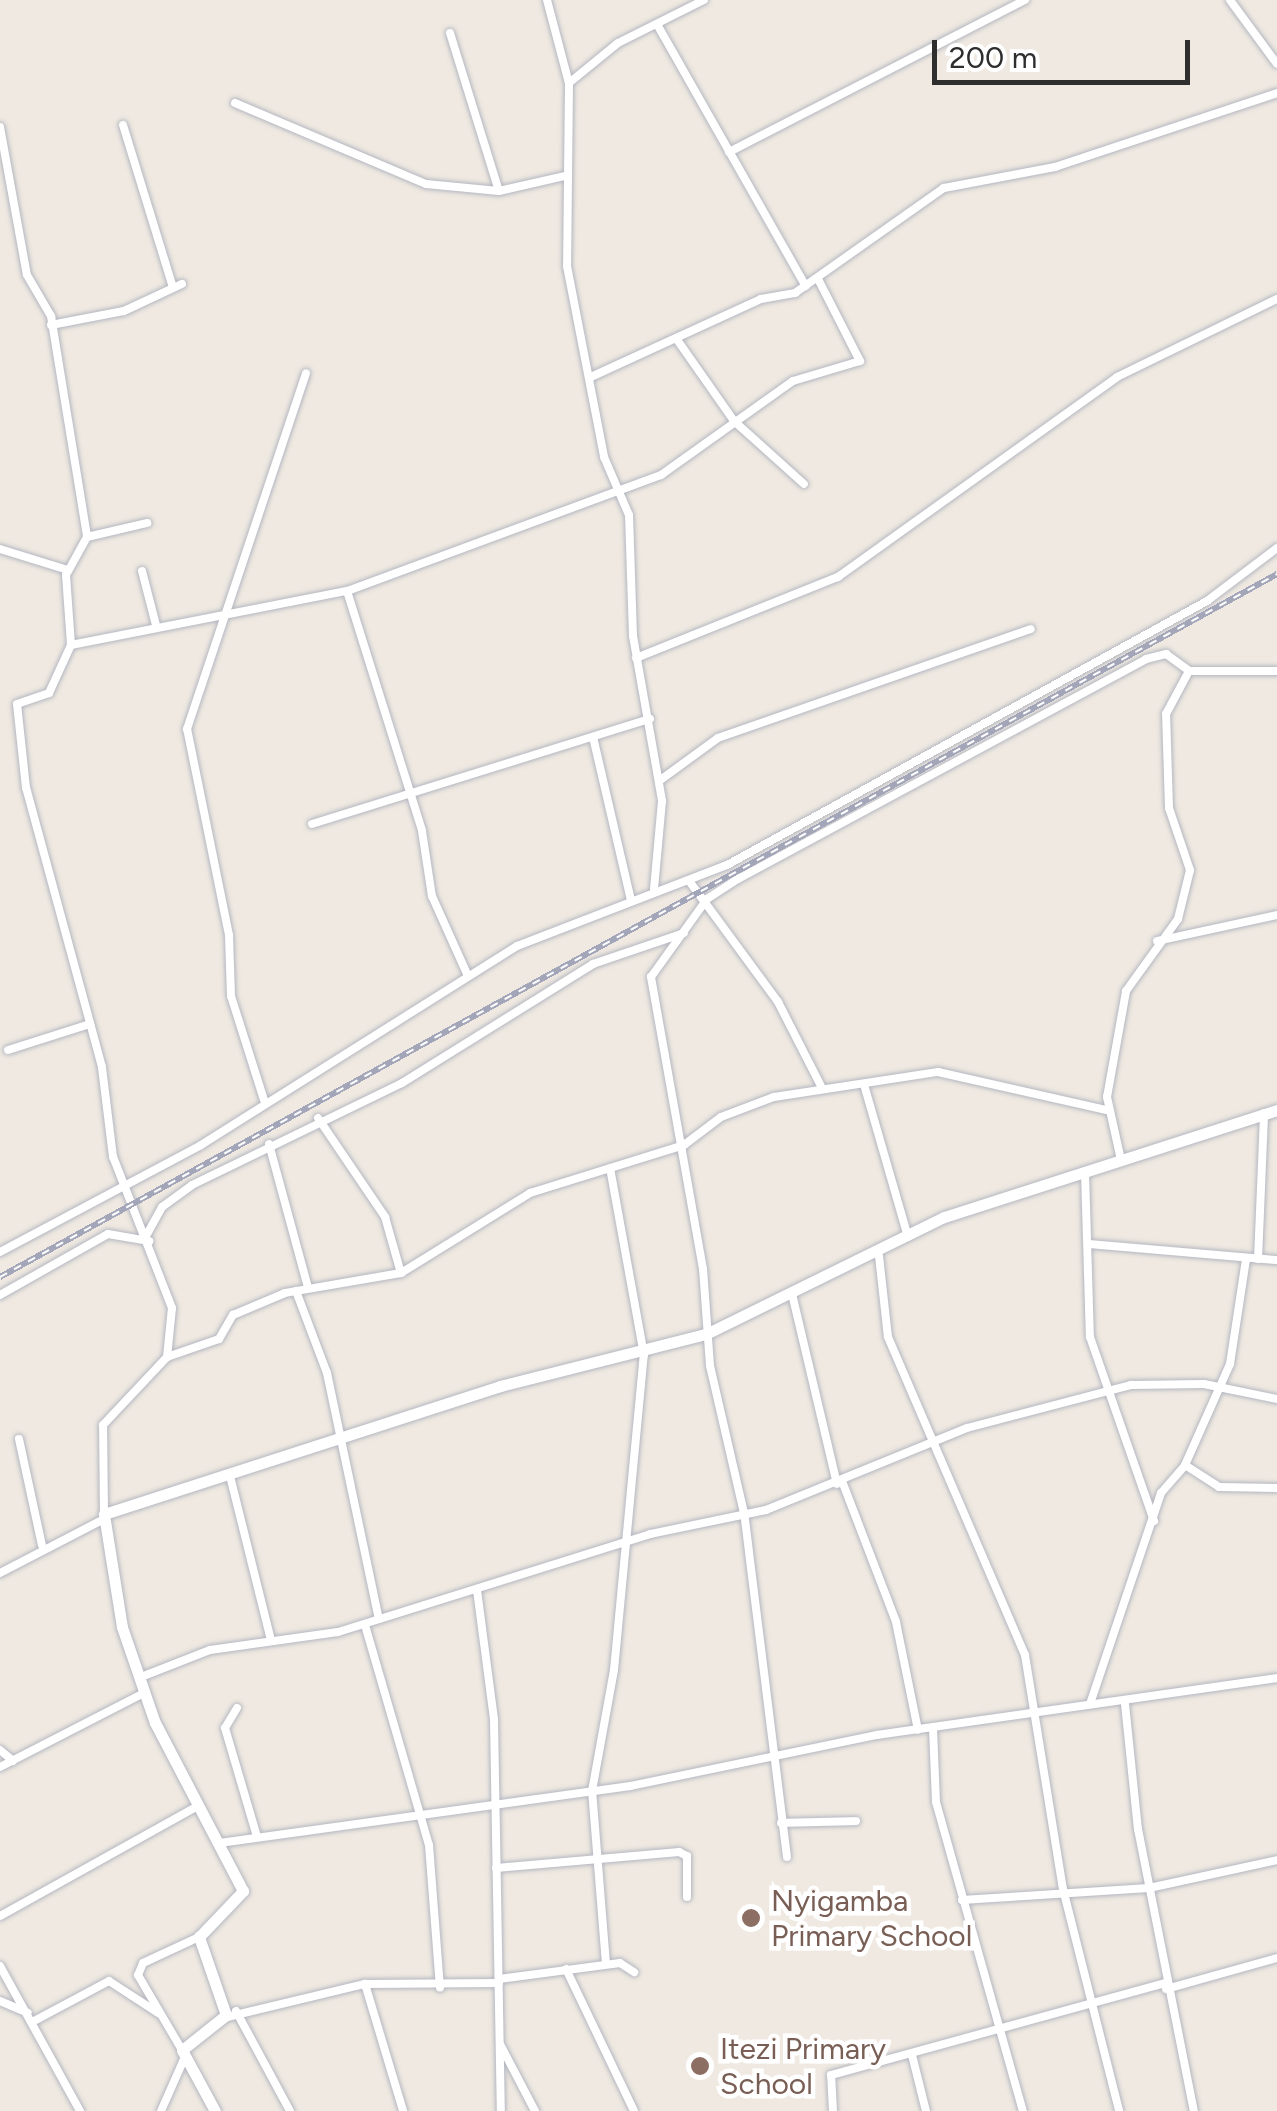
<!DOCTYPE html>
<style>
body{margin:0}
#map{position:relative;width:1277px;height:2111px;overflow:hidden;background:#efe9e1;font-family:Figtree,sans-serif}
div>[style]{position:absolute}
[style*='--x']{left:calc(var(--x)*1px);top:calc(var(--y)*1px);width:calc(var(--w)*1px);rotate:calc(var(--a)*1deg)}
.roads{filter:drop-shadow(0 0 2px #b4b7c1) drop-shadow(0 0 2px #b4b7c1)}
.street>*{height:8px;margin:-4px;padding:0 4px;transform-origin:4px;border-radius:4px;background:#fff}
.secondary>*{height:11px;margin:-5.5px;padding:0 5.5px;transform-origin:5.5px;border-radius:5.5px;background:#fff}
.rail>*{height:6px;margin-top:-3px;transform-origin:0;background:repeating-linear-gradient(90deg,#fff 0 8px,#a3a6b8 0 16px);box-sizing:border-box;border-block:2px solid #a3a6b8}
.dots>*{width:28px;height:28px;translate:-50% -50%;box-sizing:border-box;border:5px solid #fff;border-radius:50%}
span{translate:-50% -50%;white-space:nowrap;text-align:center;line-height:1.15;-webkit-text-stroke:9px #fff;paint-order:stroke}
.education-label{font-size:30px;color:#785e54}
.left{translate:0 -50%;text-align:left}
.scale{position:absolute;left:932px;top:40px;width:258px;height:45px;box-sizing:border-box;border:5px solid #2e2e2e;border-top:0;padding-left:12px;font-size:30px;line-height:35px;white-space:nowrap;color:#2e2e2e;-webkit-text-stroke:8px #fff;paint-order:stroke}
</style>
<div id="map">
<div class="roads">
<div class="street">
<div style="--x:547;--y:0;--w:86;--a:75.2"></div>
<div style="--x:569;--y:83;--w:183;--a:90.6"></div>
<div style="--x:567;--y:266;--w:195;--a:79"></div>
<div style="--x:604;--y:457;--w:63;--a:66.7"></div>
<div style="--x:629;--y:515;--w:121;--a:88.1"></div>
<div style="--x:633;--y:636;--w:168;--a:80"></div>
<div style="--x:662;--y:801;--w:88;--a:95.2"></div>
<div style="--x:1230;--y:0;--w:79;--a:53.7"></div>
<div style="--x:658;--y:26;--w:299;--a:60.4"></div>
<div style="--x:450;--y:33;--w:165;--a:72.8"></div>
<div style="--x:569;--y:83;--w:63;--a:-39.2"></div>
<div style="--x:618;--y:43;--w:96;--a:-26.6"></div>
<div style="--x:235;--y:103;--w:207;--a:23"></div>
<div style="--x:426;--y:184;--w:73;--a:5.5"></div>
<div style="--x:499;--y:191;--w:68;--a:-12.8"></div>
<div style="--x:123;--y:125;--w:170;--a:72.9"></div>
<div style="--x:0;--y:127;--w:150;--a:79.7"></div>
<div style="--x:27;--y:275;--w:48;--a:59.7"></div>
<div style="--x:51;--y:316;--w:224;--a:80.7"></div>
<div style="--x:87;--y:537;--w:43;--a:118.9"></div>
<div style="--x:66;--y:575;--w:70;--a:85.9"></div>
<div style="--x:729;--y:152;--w:333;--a:-27.2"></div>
<div style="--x:51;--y:325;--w:74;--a:-10.9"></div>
<div style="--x:124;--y:311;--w:64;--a:-25"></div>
<div style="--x:678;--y:341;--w:98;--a:55"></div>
<div style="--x:734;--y:421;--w:94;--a:42"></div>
<div style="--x:593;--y:376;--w:185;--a:-24.6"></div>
<div style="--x:761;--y:299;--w:35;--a:-10"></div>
<div style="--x:795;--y:293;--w:182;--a:-35.2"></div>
<div style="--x:944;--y:188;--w:113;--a:-10.7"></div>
<div style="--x:1055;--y:167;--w:234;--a:-18.4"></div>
<div style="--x:87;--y:537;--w:62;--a:-13.1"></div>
<div style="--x:0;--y:549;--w:71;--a:17.2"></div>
<div style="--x:142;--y:571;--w:56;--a:75.5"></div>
<div style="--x:347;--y:591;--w:251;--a:72.6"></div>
<div style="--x:422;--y:831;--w:66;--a:81.3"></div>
<div style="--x:432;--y:896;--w:85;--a:65.8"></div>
<div style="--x:636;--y:658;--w:218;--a:-21.9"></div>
<div style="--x:838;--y:577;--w:343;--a:-35.6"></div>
<div style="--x:1117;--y:377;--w:178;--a:-26"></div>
<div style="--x:593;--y:737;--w:167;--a:76.9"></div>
<div style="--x:659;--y:781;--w:73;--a:-36.1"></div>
<div style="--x:718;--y:738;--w:331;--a:-19.2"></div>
<div style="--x:312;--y:824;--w:354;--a:-17.3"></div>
<div style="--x:690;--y:882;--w:149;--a:53.7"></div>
<div style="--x:778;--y:1002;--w:94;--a:62.9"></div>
<div style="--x:1157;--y:941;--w:123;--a:-12.2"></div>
<div style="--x:8;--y:1050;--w:86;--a:-17.6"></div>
<div style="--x:865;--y:1088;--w:155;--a:73.9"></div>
<div style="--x:264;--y:1100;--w:109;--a:-107.6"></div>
<div style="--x:231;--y:996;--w:61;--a:-91.9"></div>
<div style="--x:229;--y:935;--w:210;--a:-101.5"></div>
<div style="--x:187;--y:729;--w:375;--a:-71.5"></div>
<div style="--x:318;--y:1118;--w:120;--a:55.9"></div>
<div style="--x:385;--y:1217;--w:58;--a:74.1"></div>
<div style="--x:269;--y:1144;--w:149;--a:74.8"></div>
<div style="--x:1121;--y:1160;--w:65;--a:-102.5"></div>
<div style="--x:1107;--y:1097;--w:108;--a:-79.8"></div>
<div style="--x:1126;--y:991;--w:89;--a:-54.2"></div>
<div style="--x:1178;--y:919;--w:50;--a:-76.2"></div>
<div style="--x:1190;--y:870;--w:65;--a:-108.7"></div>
<div style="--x:1169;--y:808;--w:94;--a:-91.8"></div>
<div style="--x:1166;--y:714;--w:49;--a:-61.9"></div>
<div style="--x:1189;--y:671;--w:88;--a:0"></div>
<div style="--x:1085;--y:1172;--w:165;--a:88.3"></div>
<div style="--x:1090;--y:1337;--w:195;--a:70.8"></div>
<div style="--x:146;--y:1236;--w:33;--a:-61"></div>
<div style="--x:162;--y:1207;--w:37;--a:-36"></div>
<div style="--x:192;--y:1185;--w:233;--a:-25.9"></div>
<div style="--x:402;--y:1083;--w:225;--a:-31.9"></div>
<div style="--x:593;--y:964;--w:96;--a:-18.8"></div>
<div style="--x:1090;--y:1244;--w:188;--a:4.9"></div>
<div style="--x:0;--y:1252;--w:228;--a:-28"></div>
<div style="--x:201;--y:1145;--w:373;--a:-32.2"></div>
<div style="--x:517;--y:946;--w:225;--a:-21.1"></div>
<div style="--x:727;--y:865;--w:548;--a:-28.81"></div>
<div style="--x:1207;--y:601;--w:88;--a:-37.1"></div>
<div style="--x:879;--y:1256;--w:81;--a:83.7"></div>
<div style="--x:888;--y:1337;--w:346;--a:66.7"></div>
<div style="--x:1025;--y:1655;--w:237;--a:80.8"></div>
<div style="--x:1063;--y:1889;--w:229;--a:75.8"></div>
<div style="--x:1258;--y:1259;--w:146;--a:-87.6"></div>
<div style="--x:296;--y:1291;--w:88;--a:69.3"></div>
<div style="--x:327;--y:1373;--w:251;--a:78.1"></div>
<div style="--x:0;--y:1295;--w:124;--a:-29.5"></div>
<div style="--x:108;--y:1234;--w:42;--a:9.7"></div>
<div style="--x:793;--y:1298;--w:191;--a:76.7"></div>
<div style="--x:167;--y:1357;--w:55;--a:-19.1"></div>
<div style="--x:219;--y:1339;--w:28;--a:-60"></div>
<div style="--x:233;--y:1315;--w:56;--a:-22.9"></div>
<div style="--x:285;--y:1293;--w:118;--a:-9.8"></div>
<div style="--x:401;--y:1273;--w:152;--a:-31.8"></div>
<div style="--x:530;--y:1193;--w:161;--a:-17.3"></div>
<div style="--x:684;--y:1145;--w:46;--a:-37.1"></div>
<div style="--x:721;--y:1117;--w:57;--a:-20.7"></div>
<div style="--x:774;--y:1097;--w:166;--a:-8.7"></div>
<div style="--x:938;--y:1072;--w:173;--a:12.7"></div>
<div style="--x:19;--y:1439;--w:108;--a:77.8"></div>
<div style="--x:1185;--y:1465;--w:40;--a:32.9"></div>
<div style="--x:1219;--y:1487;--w:58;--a:1"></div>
<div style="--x:230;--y:1476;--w:170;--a:76"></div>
<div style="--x:842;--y:1481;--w:151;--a:69"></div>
<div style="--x:896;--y:1622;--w:110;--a:78.5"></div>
<div style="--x:104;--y:1514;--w:89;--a:-90.6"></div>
<div style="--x:103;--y:1425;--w:93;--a:-46.7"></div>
<div style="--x:167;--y:1357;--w:49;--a:-84.2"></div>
<div style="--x:172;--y:1308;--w:162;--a:-111.3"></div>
<div style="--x:113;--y:1157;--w:91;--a:-97"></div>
<div style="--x:102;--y:1067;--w:289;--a:-105.2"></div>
<div style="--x:26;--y:788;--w:84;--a:-96.1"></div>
<div style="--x:17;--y:704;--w:34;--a:-19"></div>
<div style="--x:49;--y:693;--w:53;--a:-65.4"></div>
<div style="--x:71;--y:645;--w:281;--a:-11.1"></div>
<div style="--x:347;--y:591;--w:335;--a:-20.3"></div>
<div style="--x:661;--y:475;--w:162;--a:-35.5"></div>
<div style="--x:793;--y:381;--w:70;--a:-16.6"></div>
<div style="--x:860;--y:361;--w:92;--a:-117.1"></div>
<div style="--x:0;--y:1573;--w:117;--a:-27.4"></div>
<div style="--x:477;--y:1590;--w:131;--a:82.5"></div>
<div style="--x:494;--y:1720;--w:391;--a:89"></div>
<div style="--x:365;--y:1625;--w:229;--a:73.8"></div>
<div style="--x:429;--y:1845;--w:143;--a:85.6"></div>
<div style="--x:141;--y:1677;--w:74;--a:-21.4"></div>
<div style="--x:210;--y:1650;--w:129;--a:-8"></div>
<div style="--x:338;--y:1632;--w:327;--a:-17.4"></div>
<div style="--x:650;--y:1534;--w:118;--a:-11.7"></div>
<div style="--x:766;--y:1510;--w:217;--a:-22.2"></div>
<div style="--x:967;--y:1428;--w:170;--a:-14.7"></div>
<div style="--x:1131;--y:1385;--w:73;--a:-0.8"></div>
<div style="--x:1204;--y:1384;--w:75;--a:11.6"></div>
<div style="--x:1090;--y:1704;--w:223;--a:-71.4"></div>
<div style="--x:1161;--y:1493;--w:37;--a:-49"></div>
<div style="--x:1185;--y:1465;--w:111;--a:-66"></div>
<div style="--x:1230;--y:1364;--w:105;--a:-81.3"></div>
<div style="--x:1125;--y:1704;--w:126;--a:84.1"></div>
<div style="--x:1138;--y:1829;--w:288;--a:78.8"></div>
<div style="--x:237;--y:1708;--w:23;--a:121"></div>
<div style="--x:225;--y:1728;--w:114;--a:73.6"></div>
<div style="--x:933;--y:1728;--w:74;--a:87.7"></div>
<div style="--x:936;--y:1802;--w:321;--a:74.3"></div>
<div style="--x:0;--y:1750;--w:17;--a:40"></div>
<div style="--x:0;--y:1767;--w:164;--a:-27.2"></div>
<div style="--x:781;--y:1823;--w:75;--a:-1.5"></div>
<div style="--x:220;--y:1843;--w:414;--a:-7.9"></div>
<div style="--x:630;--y:1786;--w:252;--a:-11.7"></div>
<div style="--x:877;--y:1735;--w:404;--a:-8.1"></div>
<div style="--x:787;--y:1857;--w:347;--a:-97.1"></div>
<div style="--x:744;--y:1513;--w:151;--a:-103"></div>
<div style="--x:710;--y:1366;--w:97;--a:-94.1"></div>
<div style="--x:703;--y:1269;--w:297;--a:-100.1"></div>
<div style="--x:651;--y:977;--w:96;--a:-54.3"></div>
<div style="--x:707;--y:899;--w:37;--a:-33"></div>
<div style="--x:738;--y:879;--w:464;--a:-28.3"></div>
<div style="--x:1146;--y:659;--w:21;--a:-14"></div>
<div style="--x:1166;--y:654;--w:29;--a:36"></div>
<div style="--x:496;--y:1868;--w:184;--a:-5"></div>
<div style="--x:679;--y:1852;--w:9;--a:27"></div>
<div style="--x:687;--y:1856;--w:41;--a:90"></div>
<div style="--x:962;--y:1900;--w:187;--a:-3.7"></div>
<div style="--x:1149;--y:1888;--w:131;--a:-12.3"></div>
<div style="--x:0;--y:1916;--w:227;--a:-29.1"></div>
<div style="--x:606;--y:1964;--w:174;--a:-94.6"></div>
<div style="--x:592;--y:1791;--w:123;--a:-79.7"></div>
<div style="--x:614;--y:1670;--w:316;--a:-84.6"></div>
<div style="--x:644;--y:1355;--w:190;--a:-100.3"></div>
<div style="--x:0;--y:1966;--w:166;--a:61.1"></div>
<div style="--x:566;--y:1969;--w:157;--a:64.4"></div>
<div style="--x:499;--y:1979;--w:122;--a:-7.5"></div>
<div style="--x:620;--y:1963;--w:17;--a:33"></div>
<div style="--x:365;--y:1984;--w:133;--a:73.3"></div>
<div style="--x:1166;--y:1989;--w:115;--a:-15.6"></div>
<div style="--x:0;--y:2001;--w:30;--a:23"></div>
<div style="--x:236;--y:2011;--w:114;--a:61.6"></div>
<div style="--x:223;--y:2018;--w:146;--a:-13.5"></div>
<div style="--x:365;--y:1984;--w:134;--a:-0.4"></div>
<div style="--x:34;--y:2021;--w:85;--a:-28.1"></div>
<div style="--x:109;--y:1981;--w:59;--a:33.1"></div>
<div style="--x:500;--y:2044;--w:76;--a:62.4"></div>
<div style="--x:182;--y:2050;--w:87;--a:-120.4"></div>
<div style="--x:138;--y:1975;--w:13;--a:-67"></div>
<div style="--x:143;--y:1963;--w:62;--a:-24.9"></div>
<div style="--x:912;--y:2055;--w:58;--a:76"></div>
<div style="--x:161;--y:2111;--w:57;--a:-66.1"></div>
<div style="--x:833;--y:2111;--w:36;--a:-93"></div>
<div style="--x:831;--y:2075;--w:346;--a:-15.4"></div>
</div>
<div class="secondary">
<div style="--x:215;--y:2111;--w:69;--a:-118.4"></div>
<div style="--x:182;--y:2050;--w:56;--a:-38.5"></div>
<div style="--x:226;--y:2015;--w:83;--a:-109.1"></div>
<div style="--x:199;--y:1937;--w:64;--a:-46.3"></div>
<div style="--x:243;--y:1891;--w:190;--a:-117.6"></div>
<div style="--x:155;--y:1723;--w:102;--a:-109"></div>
<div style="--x:122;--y:1627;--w:114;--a:-99.1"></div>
<div style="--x:104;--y:1514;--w:416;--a:-17.9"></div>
<div style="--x:500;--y:1386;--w:212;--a:-14.2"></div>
<div style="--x:706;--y:1334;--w:265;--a:-26.2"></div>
<div style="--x:944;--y:1217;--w:350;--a:-17.8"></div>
</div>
</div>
<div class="rail">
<div style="--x:0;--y:1277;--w:1458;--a:-28.83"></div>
</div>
<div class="dots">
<div style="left:751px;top:1918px;background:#8d6e63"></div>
<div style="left:700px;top:2066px;background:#8d6e63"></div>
</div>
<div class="education-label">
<span class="left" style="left:771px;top:1918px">Nyigamba<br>Primary School</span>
<span class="left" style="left:720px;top:2066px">Itezi Primary<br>School</span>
</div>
<div class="scale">200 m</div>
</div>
